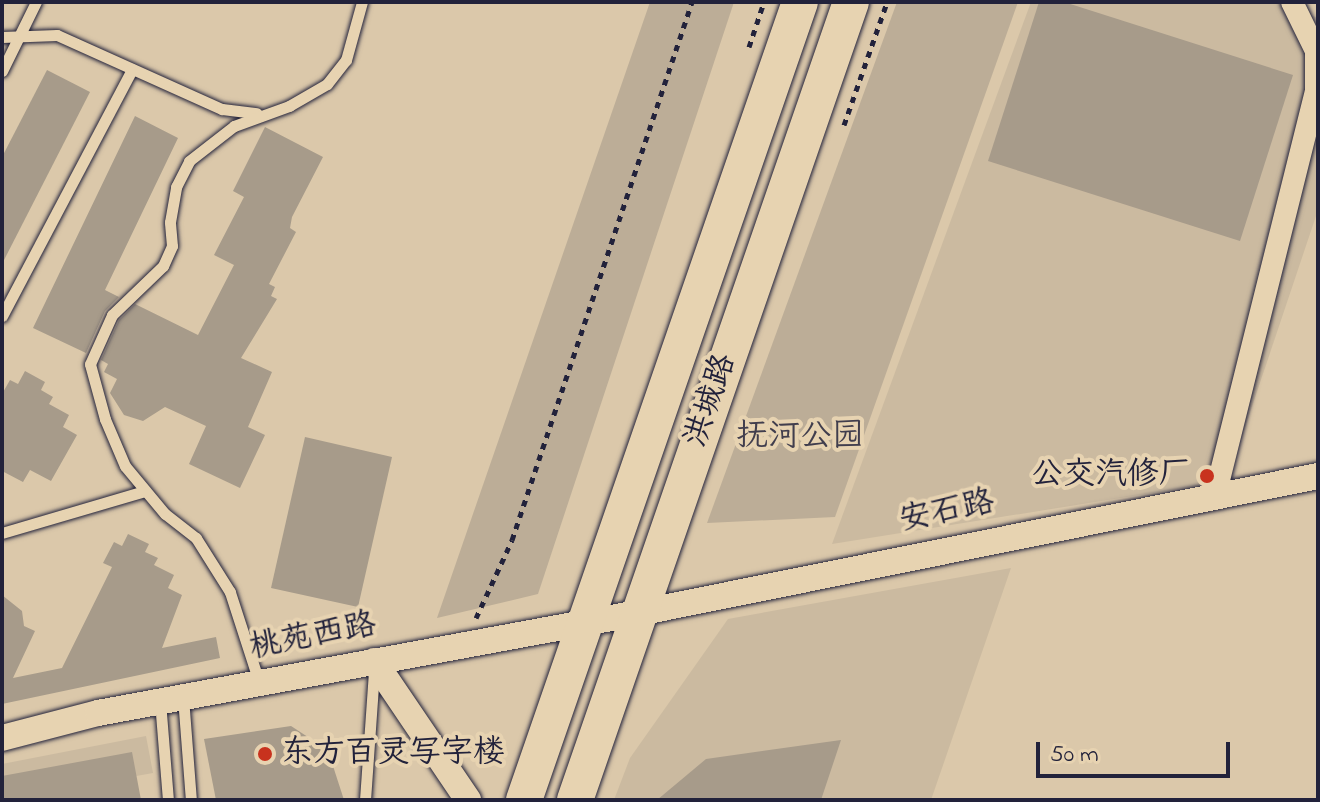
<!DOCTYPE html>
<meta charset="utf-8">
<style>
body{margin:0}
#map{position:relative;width:1320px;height:802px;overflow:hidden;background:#dbc8aa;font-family:"Indie Flower","LXGW WenKai TC",sans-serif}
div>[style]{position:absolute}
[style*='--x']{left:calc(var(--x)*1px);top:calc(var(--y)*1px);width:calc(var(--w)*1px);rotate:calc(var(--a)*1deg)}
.built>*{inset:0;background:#cbbaa0}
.green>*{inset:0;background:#bcad97}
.building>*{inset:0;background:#a79b8a}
.path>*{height:5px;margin-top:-2.5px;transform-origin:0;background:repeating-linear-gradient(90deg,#22223b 0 6px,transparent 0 12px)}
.roads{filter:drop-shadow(0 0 2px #22223b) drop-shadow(0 0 2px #22223b)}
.service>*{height:11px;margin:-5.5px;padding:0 5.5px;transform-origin:5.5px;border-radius:5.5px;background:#e7d3b1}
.minor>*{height:22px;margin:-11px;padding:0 11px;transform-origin:11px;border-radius:11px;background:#e7d3b1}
.tertiary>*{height:26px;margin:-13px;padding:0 13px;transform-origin:13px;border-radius:13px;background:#e7d3b1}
.trunk>*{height:36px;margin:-18px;padding:0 18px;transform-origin:18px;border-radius:18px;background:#e7d3b1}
.dots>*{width:22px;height:22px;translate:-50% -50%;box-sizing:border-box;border:4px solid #e7d3b1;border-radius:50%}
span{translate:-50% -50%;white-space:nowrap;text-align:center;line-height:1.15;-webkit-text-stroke:8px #e7d3b1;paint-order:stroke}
.street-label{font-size:32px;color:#22223b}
.park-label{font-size:32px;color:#413e4d}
.poi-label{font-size:32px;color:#22223b}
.right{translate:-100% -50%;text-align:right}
.left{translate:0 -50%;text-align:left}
.frame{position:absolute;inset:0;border:4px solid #22223b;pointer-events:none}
.scale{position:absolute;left:1036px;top:742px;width:194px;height:36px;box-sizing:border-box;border:4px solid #22223b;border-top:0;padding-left:10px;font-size:24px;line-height:28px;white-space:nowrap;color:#22223b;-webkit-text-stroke:6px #e7d3b1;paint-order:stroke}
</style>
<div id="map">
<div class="built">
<div style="clip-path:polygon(1031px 2px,1273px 2px,1318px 18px,1318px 210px,1227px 481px,832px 544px)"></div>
<div style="clip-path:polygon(1011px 568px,931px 800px,614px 800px,630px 758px,728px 619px)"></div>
<div style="clip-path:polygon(146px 736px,153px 773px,2px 800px,2px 764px)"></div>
</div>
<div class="green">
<div style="clip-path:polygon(650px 2px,734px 2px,538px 594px,437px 618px)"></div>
<div style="clip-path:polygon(897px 2px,1018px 2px,835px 517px,707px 523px)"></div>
</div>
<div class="building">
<div style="clip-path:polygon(1039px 2px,1064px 2px,1293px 75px,1240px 241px,988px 161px)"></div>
<div style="clip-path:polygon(47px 70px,90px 92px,2px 264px,2px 157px)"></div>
<div style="clip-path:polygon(135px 116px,178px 138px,105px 290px,119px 297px,105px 311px,86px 353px,33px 328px)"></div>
<div style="clip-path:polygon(265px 127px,323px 157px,292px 217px,290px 228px,296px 232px,269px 284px,275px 287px,271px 296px,277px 299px,241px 358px,272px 372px,248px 427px,265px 435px,240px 488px,189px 464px,206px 426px,165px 407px,143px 421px,124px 415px,110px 393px,117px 379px,104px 372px,108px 364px,101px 360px,119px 320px,135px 304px,198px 335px,234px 265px,214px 255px,244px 197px,233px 191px)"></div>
<div style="clip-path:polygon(25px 371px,45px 382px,41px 390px,53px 397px,49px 404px,69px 415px,63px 427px,77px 435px,51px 481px,30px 470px,23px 482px,2px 471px,2px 394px,10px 380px,18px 384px)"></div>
<div style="clip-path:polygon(305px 437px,392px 457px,358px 607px,271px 588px)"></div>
<div style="clip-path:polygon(128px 534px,149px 544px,145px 552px,158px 558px,154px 565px,174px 575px,168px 588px,182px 595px,162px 648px,216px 637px,220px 658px,2px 704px,2px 595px,22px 611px,24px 626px,35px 631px,13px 678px,62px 668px,112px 567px,103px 563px,114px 542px,122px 546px)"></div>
<div style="clip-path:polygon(291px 726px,314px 741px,333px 766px,344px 800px,216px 800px,204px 739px)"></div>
<div style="clip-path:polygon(841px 740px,821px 800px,657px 800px,706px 759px)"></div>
<div style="clip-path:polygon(132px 752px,141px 800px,2px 800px,2px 776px)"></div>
</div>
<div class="path">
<div style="--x:749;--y:47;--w:47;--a:-71.6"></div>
<div style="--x:844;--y:125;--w:130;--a:-70.7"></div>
<div style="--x:476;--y:618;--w:86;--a:-65.2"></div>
<div style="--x:512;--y:540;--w:567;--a:-71.5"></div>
</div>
<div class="roads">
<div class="service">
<div style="--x:2;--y:37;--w:55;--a:-2.1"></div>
<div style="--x:57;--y:35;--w:181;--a:24.2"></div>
<div style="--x:222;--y:109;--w:35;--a:7"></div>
<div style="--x:2;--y:71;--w:77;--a:-63.8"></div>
<div style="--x:2;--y:316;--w:279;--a:-62.2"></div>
<div style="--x:2;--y:533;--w:149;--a:-16.4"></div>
<div style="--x:259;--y:682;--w:95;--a:-107.9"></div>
<div style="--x:230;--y:592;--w:64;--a:-122.2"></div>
<div style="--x:196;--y:538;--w:39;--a:-142"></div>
<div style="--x:165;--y:514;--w:62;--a:-129.8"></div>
<div style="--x:125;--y:466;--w:51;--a:-113.1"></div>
<div style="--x:105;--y:419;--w:57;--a:-105.3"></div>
<div style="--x:90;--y:364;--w:54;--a:-65.8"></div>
<div style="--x:112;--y:315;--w:71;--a:-43.9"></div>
<div style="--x:163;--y:266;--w:22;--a:-66"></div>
<div style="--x:172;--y:246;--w:24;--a:-95"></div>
<div style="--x:170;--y:222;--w:36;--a:-80"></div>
<div style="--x:176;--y:187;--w:29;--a:-63"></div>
<div style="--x:189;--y:161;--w:57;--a:-37.9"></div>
<div style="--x:234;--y:126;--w:59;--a:-20"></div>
<div style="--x:289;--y:106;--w:44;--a:-30.1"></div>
<div style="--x:327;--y:84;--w:31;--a:-52"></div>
<div style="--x:346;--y:60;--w:60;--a:-74.6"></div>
<div style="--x:183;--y:697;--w:103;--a:85.6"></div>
<div style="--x:160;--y:701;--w:99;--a:85.4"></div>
<div style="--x:365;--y:800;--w:130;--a:-86"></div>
</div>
<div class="minor">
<div style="--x:1215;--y:496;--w:418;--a:-76"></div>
<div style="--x:1316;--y:90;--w:39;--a:-90"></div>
<div style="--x:1316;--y:51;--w:55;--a:-116.1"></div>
</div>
<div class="tertiary">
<div style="--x:374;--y:661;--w:168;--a:55.9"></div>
<div style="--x:2;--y:738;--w:99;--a:-14.6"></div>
<div style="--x:98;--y:713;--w:549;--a:-10.49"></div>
<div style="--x:638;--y:613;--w:694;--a:-11.39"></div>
</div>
<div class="trunk">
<div style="--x:524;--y:800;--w:844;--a:-70.92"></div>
<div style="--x:575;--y:800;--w:844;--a:-70.92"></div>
</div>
</div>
<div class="dots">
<div style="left:1207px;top:476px;background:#c8321e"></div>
<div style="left:265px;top:754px;background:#c8321e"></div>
</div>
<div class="street-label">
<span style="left:712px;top:401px;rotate:-71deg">洪城路</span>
<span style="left:947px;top:513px;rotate:-12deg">安石路</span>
<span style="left:313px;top:638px;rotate:-11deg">桃苑西路</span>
</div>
<div class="park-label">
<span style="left:800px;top:438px">抚河公园</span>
</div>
<div class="poi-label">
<span class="right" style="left:1191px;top:476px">公交汽修厂</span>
<span class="left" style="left:281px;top:754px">东方百灵写字楼</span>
</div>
<div class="frame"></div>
<div class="scale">50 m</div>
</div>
